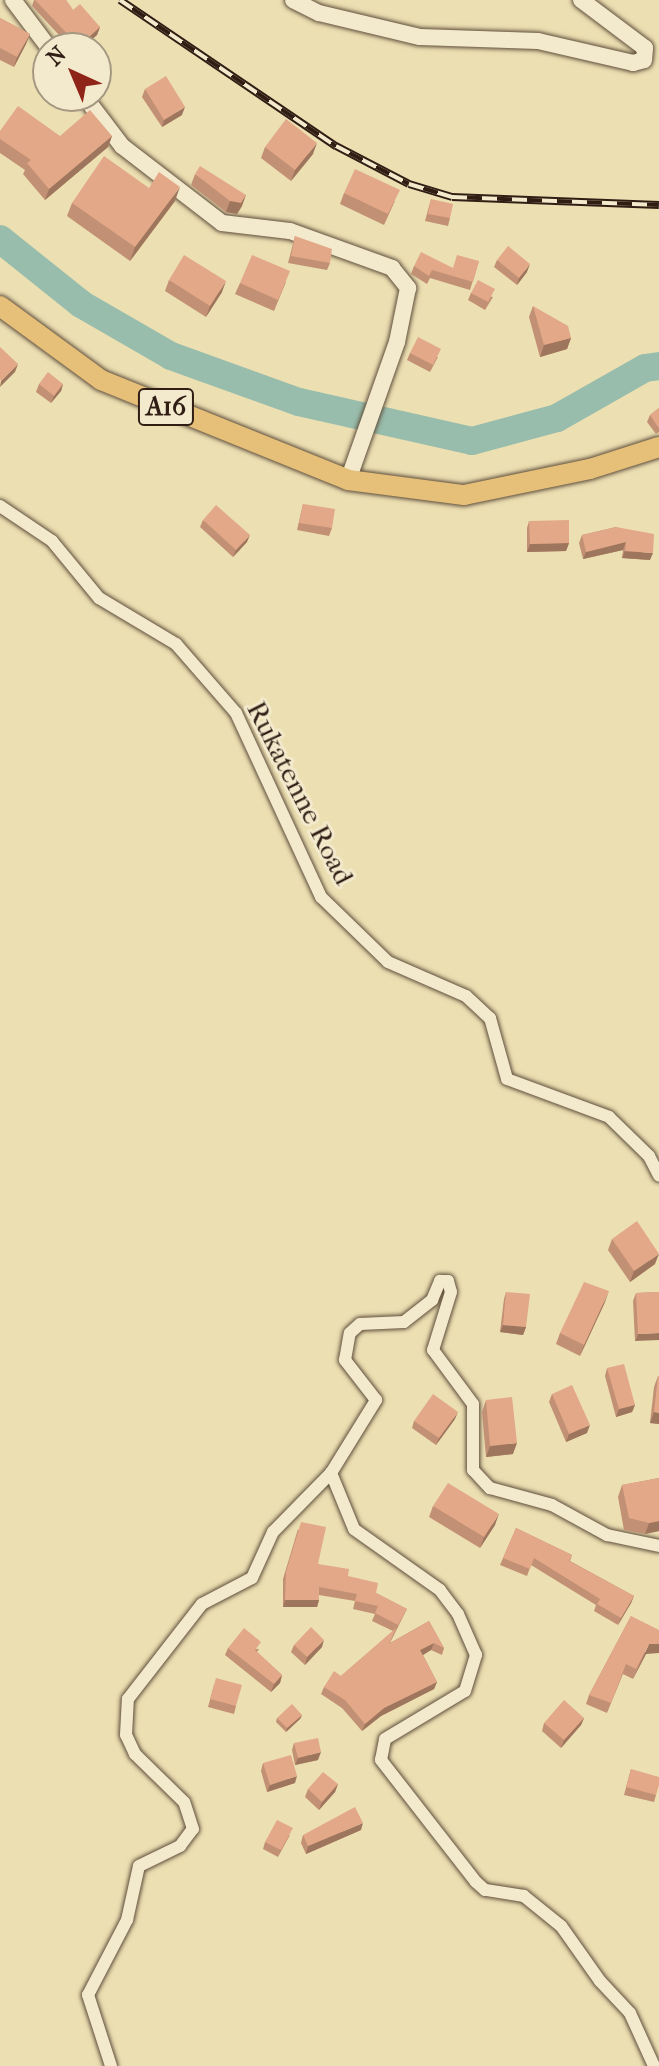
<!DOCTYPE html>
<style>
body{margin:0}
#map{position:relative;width:659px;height:2066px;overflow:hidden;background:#ecdfb2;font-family:"IM FELL French Canon",serif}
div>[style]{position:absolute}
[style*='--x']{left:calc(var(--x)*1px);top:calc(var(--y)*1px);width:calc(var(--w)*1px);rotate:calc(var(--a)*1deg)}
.river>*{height:28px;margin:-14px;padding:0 14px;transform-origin:14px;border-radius:14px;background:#99bdac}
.roads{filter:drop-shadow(0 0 2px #5f4e3c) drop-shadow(0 0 2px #5f4e3c)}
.minor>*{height:12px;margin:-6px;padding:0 6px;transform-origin:6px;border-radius:6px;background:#f3eacd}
.tertiary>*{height:16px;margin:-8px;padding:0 8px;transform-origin:8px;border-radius:8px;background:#f3eacd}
.trunk>*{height:20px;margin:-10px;padding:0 10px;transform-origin:10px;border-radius:10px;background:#e6c079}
.rail>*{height:8px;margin-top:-4px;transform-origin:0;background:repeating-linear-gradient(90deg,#f3eacd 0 15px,#301e15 0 30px);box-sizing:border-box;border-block:2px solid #301e15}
.wall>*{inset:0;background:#c29074}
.shaded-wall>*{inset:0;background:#9e765e}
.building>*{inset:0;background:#e2a887}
span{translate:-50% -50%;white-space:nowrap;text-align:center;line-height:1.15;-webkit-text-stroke:6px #f3eacd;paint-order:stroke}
.shield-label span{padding:2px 6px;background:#f3eacd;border:2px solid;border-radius:6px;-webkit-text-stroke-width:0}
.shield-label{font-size:26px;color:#301e15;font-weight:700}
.street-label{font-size:28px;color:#301e15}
.north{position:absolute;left:32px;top:32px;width:80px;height:80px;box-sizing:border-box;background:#f3eacd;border:2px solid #a59883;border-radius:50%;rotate:316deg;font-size:22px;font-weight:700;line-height:32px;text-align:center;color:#301e15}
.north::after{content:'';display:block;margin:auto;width:28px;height:36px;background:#8f2418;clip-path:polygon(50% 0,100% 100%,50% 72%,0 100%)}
</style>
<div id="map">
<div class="river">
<div style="--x:0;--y:239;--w:104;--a:38.7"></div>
<div style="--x:81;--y:304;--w:104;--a:30"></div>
<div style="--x:171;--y:356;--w:136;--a:19.8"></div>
<div style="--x:299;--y:402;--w:177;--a:12.7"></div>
<div style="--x:472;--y:441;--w:88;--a:-15.1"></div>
<div style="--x:557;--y:418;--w:101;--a:-29.6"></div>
<div style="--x:645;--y:368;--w:14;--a:-8"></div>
</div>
<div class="roads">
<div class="minor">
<div style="--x:0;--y:506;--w:63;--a:33.9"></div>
<div style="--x:52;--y:541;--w:74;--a:50.5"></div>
<div style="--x:99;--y:598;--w:90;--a:30.9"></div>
<div style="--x:176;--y:644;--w:91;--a:49"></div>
<div style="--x:236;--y:713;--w:203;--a:65.2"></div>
<div style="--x:321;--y:897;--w:93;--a:44.1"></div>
<div style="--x:388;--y:962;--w:85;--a:23.6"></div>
<div style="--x:466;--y:996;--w:33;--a:43"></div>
<div style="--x:490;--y:1018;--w:63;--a:74.4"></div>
<div style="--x:507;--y:1079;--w:109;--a:20.4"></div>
<div style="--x:609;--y:1117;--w:56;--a:44.3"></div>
<div style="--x:649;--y:1156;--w:22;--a:63"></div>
<div style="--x:111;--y:2066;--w:75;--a:-107.9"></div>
<div style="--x:88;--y:1995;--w:85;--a:-62.5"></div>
<div style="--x:127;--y:1920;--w:55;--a:-77.5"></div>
<div style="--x:139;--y:1866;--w:46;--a:-26"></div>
<div style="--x:180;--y:1846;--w:21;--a:-53"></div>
<div style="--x:193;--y:1829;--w:28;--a:-108"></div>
<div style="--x:184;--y:1802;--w:69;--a:-135.6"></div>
<div style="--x:135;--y:1754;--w:21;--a:-115"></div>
<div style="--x:126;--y:1735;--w:36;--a:-87"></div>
<div style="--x:128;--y:1699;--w:120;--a:-52.1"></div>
<div style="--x:202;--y:1604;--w:56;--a:-27.5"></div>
<div style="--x:252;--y:1578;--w:51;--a:-65.5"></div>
<div style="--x:273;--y:1532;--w:83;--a:-45.5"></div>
<div style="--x:654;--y:2066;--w:58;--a:-114.4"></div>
<div style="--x:630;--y:2013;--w:44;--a:-133.2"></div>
<div style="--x:600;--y:1981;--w:67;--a:-125.3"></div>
<div style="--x:561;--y:1926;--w:48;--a:-141"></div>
<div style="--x:524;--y:1896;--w:39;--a:-171"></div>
<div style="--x:485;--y:1890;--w:12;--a:-138"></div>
<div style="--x:476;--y:1882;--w:155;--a:-127.9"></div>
<div style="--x:381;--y:1760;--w:21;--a:-79"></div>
<div style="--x:385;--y:1739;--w:93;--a:-31"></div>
<div style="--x:465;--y:1691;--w:38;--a:-73"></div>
<div style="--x:476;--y:1655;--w:45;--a:-113.7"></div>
<div style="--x:458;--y:1614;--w:30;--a:-127"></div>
<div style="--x:440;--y:1590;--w:105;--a:-144.7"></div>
<div style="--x:354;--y:1529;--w:61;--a:-112.3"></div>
<div style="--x:331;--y:1473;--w:86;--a:-58.3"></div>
<div style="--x:376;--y:1400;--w:51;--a:-127.8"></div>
<div style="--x:345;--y:1360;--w:27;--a:-80"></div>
<div style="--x:350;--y:1333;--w:13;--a:-42"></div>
<div style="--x:360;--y:1324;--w:44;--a:-2.6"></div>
<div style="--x:404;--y:1322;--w:36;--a:-38"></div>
<div style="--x:432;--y:1300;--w:21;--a:-67"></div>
<div style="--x:440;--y:1281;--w:8;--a:0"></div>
<div style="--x:448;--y:1281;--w:11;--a:75"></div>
<div style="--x:451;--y:1292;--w:61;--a:107.2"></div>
<div style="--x:433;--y:1350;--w:67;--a:53.5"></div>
<div style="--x:473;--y:1404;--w:66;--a:90"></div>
<div style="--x:473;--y:1470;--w:25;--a:47"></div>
<div style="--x:490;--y:1488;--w:64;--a:15.3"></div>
<div style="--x:552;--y:1505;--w:63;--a:28.6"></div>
<div style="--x:607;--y:1535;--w:53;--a:11.9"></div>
</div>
<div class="tertiary">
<div style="--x:13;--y:0;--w:60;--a:53.1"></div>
<div style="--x:293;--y:0;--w:29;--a:27"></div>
<div style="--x:319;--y:13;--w:104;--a:13.4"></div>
<div style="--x:420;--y:37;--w:118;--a:1.9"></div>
<div style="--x:538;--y:41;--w:98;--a:13"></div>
<div style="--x:633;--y:63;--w:11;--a:-15"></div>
<div style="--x:644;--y:60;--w:12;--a:-85"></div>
<div style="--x:645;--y:48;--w:80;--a:-143.1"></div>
<div style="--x:84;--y:96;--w:63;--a:52.8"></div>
<div style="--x:122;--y:146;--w:126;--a:37.6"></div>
<div style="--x:222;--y:223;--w:68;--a:6.7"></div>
<div style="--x:290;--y:231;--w:109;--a:19.9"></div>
<div style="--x:392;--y:268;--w:26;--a:51"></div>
<div style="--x:408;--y:288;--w:55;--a:101.5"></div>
<div style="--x:397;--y:342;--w:146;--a:109.5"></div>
</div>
<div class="trunk">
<div style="--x:0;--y:306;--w:125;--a:36.2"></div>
<div style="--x:101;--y:380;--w:266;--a:22"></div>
<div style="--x:348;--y:480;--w:117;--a:7.4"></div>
<div style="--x:464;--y:495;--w:129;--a:-11.7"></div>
<div style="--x:590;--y:469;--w:72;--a:-17.7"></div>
</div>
</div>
<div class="rail">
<div style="--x:120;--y:0;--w:261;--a:34.1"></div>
<div style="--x:336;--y:146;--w:82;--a:27.5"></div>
<div style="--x:409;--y:184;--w:45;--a:16.8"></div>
<div style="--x:452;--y:197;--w:207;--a:2.2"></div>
</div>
<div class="wall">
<div style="clip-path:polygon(34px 0,66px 0,73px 10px,100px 27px,97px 35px,82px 48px,71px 48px,32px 6px)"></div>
<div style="clip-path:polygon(0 18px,30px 34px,26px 44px,14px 67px,0 60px)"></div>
<div style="clip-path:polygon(145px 89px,182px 115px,162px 127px,142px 97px)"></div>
<div style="clip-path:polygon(0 131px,60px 136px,112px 136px,108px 147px,45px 200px,23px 174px,25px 170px,0 153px)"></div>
<div style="clip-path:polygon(265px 147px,313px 154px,291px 181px,261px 158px)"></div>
<div style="clip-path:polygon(195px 174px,242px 206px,237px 214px,226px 212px,191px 185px)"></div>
<div style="clip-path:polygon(149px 188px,175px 201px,130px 261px,67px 216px,72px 203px)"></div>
<div style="clip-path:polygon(344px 193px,395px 201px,384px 225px,340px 204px)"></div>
<div style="clip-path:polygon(431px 199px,450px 218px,448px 226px,425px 221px)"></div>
<div style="clip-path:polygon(295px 236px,330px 263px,327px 270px,288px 263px)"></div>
<div style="clip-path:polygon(497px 260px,527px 272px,517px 285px,494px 267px)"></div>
<div style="clip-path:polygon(479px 261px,470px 290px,430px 278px,427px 284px,411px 274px,414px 266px,453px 268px)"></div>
<div style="clip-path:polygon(169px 280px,222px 292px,206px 317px,165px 291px)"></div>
<div style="clip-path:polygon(286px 282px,274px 311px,235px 294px,240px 283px)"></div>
<div style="clip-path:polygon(471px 293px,493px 297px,485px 310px,468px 300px)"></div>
<div style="clip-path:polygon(533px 306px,571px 338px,567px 349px,540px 357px,529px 317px)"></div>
<div style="clip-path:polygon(410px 353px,438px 357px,430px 372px,407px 360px)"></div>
<div style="clip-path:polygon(39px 384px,63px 384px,61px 391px,51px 403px,36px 392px)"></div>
<div style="clip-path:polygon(659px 408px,659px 432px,656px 434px,647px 422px,650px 415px)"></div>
<div style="clip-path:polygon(303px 504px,332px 528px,329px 536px,297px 530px)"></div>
<div style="clip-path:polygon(203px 520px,247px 542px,233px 557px,200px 527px)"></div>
<div style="clip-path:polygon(529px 521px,569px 543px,566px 551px,527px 552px,527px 528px)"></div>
<div style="clip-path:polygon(616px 527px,650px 560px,622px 558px,623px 550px,583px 559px,579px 543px,582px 535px)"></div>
<div style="clip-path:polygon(612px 1239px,655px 1264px,630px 1282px,608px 1250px)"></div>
<div style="clip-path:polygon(506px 1292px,526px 1327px,523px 1335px,500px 1332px,504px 1299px)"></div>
<div style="clip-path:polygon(659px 1292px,635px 1341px,633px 1301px,636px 1293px)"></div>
<div style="clip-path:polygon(605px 1302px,580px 1356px,556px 1344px,560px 1333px)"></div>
<div style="clip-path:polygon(607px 1368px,635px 1405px,632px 1412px,616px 1417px,605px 1376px)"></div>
<div style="clip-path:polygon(658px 1376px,659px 1424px,650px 1423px,654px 1387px)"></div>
<div style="clip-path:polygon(552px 1394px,587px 1433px,566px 1442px,549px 1402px)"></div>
<div style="clip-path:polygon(486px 1400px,513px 1454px,486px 1457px,482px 1412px)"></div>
<div style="clip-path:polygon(455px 1419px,436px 1445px,412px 1428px,414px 1421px)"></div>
<div style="clip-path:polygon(659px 1478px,659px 1531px,645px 1534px,624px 1530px,618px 1497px,622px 1485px)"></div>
<div style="clip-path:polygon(433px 1506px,495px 1525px,480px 1548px,429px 1517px)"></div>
<div style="clip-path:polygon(516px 1528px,572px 1555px,570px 1561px,634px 1596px,631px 1603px,618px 1625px,594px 1611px,596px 1605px,531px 1565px,527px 1576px,500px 1565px)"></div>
<div style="clip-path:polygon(298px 1529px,318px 1564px,348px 1576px,376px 1593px,407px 1609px,390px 1643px,429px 1621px,444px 1648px,442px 1655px,431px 1650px,423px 1655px,437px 1682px,434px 1689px,381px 1716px,362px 1731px,342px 1708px,321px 1694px,324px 1687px,341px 1676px,393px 1631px,372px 1621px,375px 1614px,353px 1609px,355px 1601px,319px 1595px,319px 1600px,317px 1607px,283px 1607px,283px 1579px)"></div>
<div style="clip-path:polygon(631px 1616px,646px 1654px,633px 1679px,623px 1674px,607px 1713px,586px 1704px,589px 1695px)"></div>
<div style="clip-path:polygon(294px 1645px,322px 1647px,305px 1665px,291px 1652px)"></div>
<div style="clip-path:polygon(228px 1648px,259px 1649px,257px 1652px,282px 1675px,280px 1683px,271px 1692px,225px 1655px)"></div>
<div style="clip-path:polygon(214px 1685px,236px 1706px,234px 1714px,208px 1707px)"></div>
<div style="clip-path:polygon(302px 1715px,300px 1719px,286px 1732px,276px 1722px,277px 1718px)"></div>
<div style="clip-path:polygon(584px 1718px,581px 1725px,561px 1748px,542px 1731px,544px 1723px)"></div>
<div style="clip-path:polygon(294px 1743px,318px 1760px,295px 1765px,292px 1750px)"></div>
<div style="clip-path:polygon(263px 1763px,295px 1783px,267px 1792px,261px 1771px)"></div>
<div style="clip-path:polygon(631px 1769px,656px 1795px,654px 1802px,624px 1795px)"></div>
<div style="clip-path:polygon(338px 1784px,335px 1792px,319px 1810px,305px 1797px,308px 1789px)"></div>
<div style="clip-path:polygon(361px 1830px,306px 1854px,301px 1843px,303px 1835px)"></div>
<div style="clip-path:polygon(290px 1835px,278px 1857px,263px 1849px,265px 1842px)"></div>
</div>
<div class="shaded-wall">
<div style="clip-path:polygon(100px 27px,97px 35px,82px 48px,78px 48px,79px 46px)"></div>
<div style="clip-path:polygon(30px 34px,26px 44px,14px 67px,17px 57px)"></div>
<div style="clip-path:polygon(185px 107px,182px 115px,162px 127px,164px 120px)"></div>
<div style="clip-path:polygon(112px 136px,108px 147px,45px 200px,49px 189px)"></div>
<div style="clip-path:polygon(317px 143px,313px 154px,291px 181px,295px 170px)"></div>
<div style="clip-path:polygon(180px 187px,175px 201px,130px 261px,135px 247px)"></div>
<div style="clip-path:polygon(246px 195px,242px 206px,237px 214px,226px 212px,230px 201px)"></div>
<div style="clip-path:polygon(530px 264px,527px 272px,517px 285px,519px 278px)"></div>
<div style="clip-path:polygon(226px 281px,222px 292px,206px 317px,210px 306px)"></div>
<div style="clip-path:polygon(571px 338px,567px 349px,540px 357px,544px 345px)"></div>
<div style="clip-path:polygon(18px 364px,15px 372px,0 387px,1px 381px)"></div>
<div style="clip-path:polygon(63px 384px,61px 391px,51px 403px,54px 396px)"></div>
<div style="clip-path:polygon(250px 535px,247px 542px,233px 557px,236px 550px)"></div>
<div style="clip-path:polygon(626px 542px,623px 550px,583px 559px,586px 552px)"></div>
<div style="clip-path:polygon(569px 543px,566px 551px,527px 552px,530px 544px)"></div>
<div style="clip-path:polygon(625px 551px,653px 553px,650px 560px,622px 558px)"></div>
<div style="clip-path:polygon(659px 1254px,655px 1264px,630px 1282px,634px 1271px)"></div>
<div style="clip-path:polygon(609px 1291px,605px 1302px,580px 1356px,584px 1345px)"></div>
<div style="clip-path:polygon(503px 1325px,526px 1327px,523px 1335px,500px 1332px)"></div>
<div style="clip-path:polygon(659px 1333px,659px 1340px,635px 1341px,638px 1334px)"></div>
<div style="clip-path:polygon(635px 1405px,632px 1412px,616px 1417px,619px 1409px)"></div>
<div style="clip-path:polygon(458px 1412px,455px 1419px,436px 1445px,439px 1438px)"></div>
<div style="clip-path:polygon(654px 1412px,659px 1413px,659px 1424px,650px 1423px)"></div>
<div style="clip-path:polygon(590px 1425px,587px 1433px,566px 1442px,569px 1434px)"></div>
<div style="clip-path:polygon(517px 1443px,513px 1454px,486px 1457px,490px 1446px)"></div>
<div style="clip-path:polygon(499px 1514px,495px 1525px,480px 1548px,484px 1537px)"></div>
<div style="clip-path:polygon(659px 1521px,659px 1531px,645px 1534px,649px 1523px)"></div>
<div style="clip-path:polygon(634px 1596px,631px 1603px,618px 1625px,621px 1618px)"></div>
<div style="clip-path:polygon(285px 1600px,319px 1600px,317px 1607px,283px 1607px)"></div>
<div style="clip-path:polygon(324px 1640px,322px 1647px,305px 1665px,307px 1657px)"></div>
<div style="clip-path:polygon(434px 1643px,431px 1650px,418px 1658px,420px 1650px)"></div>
<div style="clip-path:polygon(649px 1644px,659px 1644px,659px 1653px,646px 1654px,633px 1679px)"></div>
<div style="clip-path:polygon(282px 1675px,280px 1683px,271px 1692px,274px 1684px)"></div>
<div style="clip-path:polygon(437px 1682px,434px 1689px,381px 1716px,362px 1731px,365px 1724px,384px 1708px)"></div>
<div style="clip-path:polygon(302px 1715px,300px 1719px,286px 1732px,287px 1728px)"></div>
<div style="clip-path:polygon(584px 1718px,581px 1725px,561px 1748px,564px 1740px)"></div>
<div style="clip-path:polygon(321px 1752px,318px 1760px,295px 1765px,298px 1758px)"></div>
<div style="clip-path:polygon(297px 1776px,295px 1783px,267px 1792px,270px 1785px)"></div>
<div style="clip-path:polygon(338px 1784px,335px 1792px,319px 1810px,322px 1802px)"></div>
<div style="clip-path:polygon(363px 1823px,361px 1830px,306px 1854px,308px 1846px)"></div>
</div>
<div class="building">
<div style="clip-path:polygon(35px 0,66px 0,73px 10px,80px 4px,100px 27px,79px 46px)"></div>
<div style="clip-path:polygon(0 18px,30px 34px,17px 57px,0 48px)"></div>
<div style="clip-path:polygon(166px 76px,185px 107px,164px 120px,145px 89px)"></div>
<div style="clip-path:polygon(18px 106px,60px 136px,90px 110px,112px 136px,49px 189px,27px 163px,31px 160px,0 139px,0 131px)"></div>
<div style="clip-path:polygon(286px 119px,317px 143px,295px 170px,265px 147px)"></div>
<div style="clip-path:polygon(104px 156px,149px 188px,159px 172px,180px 187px,135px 247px,72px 203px)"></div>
<div style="clip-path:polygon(200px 166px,246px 195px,241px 203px,230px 201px,195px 174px)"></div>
<div style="clip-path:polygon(355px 169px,400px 190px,388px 214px,344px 193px)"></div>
<div style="clip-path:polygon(431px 199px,453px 204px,450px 218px,428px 214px)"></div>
<div style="clip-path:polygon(295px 236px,332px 249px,330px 263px,291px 256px)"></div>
<div style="clip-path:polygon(508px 246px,530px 264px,519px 278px,497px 260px)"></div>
<div style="clip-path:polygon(421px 252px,453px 268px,457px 255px,479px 261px,473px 282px,432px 270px,429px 276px,414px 266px)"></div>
<div style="clip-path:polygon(184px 255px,226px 281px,210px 306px,169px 280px)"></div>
<div style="clip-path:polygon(252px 255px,290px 271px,278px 300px,240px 283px)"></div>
<div style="clip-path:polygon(478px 280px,495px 289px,488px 302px,471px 293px)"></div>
<div style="clip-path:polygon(533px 306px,568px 326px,571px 338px,544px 345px)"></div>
<div style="clip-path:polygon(418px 337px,441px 349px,433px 365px,410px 353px)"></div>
<div style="clip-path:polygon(0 347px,18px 364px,1px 381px,0 379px)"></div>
<div style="clip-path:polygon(48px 372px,63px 384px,54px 396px,39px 384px)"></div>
<div style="clip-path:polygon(659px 408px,659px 427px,658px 427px,650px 415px)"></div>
<div style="clip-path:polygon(303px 504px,335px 509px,332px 528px,299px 523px)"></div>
<div style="clip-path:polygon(216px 505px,250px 535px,236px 550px,203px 520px)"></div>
<div style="clip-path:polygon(569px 520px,569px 543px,530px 544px,529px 521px)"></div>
<div style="clip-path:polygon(616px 527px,654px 534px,653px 553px,625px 551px,626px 542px,586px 552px,582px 535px)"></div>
<div style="clip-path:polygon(637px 1221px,659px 1254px,634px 1271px,612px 1239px)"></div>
<div style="clip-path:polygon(584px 1282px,609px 1291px,584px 1345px,560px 1333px)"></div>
<div style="clip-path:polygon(506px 1292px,530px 1294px,526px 1327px,503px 1325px)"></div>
<div style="clip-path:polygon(659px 1292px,659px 1333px,638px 1334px,636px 1293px)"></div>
<div style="clip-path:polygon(624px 1364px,635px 1405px,619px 1409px,607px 1368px)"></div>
<div style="clip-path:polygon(658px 1376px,659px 1376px,659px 1413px,654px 1412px)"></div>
<div style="clip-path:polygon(572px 1385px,590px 1425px,569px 1434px,552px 1394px)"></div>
<div style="clip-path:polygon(433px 1394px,458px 1412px,439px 1438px,414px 1421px)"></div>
<div style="clip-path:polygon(512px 1397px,517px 1443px,490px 1446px,486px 1400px)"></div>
<div style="clip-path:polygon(659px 1478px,659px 1521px,649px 1523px,629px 1518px,622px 1485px)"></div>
<div style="clip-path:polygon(448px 1483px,499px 1514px,484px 1537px,433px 1506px)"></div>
<div style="clip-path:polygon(301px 1522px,326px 1527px,318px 1564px,349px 1569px,348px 1576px,378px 1583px,376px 1593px,407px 1609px,398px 1625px,375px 1613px,378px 1606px,355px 1601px,357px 1594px,319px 1587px,319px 1600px,285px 1600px,286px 1572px)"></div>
<div style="clip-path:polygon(516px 1528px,572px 1555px,569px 1561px,634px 1596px,621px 1618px,597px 1604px,600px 1599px,534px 1558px,530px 1569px,503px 1558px)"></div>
<div style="clip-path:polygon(631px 1616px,659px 1630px,659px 1644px,649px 1644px,636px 1669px,626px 1664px,611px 1703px,589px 1695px)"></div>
<div style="clip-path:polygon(429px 1621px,444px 1648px,434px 1643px,420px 1650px,437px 1682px,384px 1708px,365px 1724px,345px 1700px,324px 1687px,334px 1671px,341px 1676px,396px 1628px,389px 1644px)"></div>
<div style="clip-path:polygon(311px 1627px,324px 1640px,307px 1657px,294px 1645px)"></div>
<div style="clip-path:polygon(244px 1628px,261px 1642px,255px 1650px,282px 1675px,274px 1684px,228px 1648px)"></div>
<div style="clip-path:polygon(216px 1678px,242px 1685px,236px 1706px,210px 1699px)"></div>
<div style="clip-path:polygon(564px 1700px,584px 1718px,564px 1740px,544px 1723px)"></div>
<div style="clip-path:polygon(292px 1704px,302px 1715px,287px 1728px,277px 1718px)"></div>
<div style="clip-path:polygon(318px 1738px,321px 1752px,298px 1758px,294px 1743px)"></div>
<div style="clip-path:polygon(291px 1755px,297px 1776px,270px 1785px,263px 1763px)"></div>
<div style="clip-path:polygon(631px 1769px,659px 1777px,659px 1785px,656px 1795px,626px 1787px)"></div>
<div style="clip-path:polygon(323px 1772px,338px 1784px,322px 1802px,308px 1789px)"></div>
<div style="clip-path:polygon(355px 1807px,363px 1823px,308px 1846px,303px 1835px)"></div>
<div style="clip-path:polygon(277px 1820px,293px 1828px,281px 1850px,265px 1842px)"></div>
</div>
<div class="shield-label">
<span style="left:166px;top:407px">A16</span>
</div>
<div class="street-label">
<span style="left:300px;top:793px;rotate:63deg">Rukatenne Road</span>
</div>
<div class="north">N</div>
</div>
